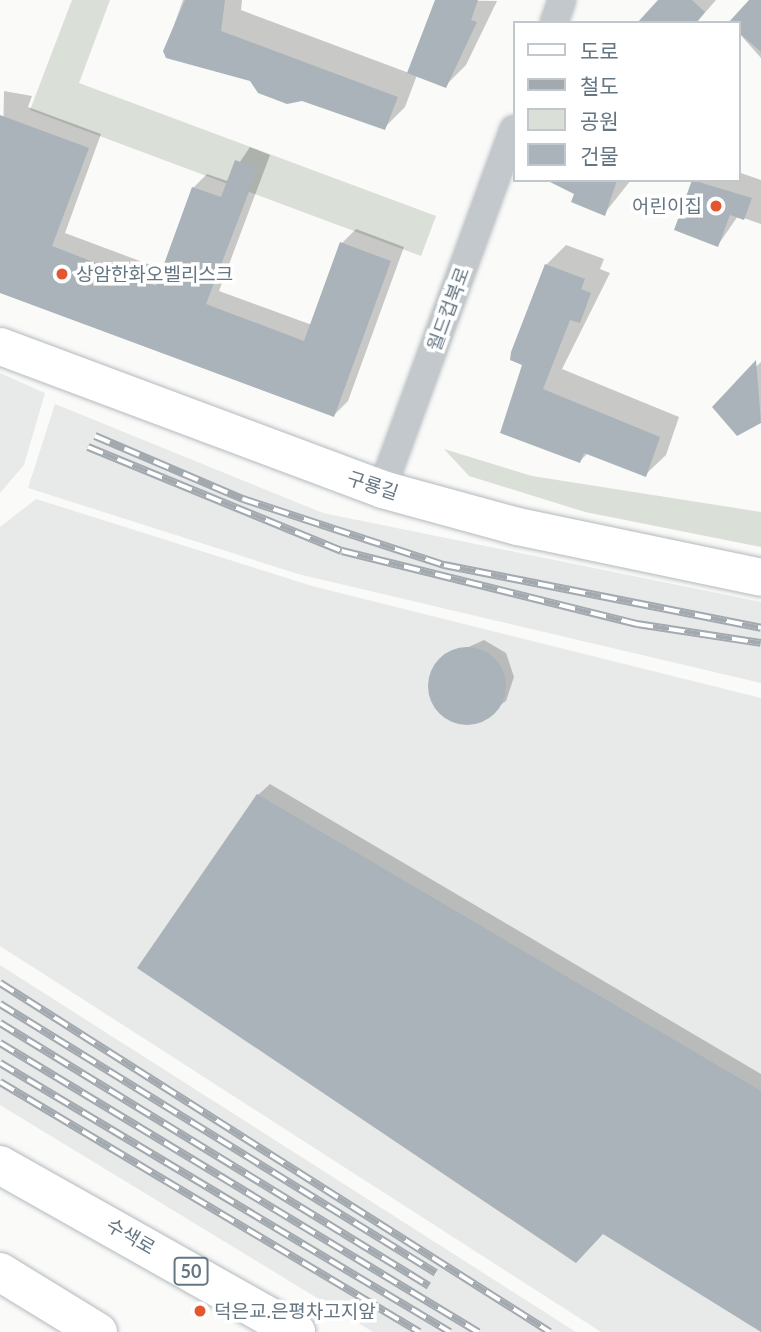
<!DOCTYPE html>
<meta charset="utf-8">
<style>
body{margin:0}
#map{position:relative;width:761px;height:1332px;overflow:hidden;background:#fafaf8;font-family:Lato,"Noto Sans KR",sans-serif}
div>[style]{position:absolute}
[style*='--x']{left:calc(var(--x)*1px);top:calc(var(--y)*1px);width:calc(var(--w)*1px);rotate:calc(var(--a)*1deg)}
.built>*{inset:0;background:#e8e9e9}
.green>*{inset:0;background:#dadfd7}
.shadow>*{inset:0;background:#0003}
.building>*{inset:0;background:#aab3b9}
.round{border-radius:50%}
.roads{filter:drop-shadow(0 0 2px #b3babf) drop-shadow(0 0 2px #b3babf)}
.street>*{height:26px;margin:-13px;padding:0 13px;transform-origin:13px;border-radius:13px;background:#c3c8cc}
.secondary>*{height:37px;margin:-18.5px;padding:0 18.5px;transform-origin:18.5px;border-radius:18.5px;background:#fff}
.primary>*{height:38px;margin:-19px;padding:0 19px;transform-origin:19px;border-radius:19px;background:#fff}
.rail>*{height:8px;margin-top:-4px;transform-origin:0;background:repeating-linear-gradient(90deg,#fff 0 16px,#a2aab0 0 32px);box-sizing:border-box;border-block:2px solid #a2aab0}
.dots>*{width:19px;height:19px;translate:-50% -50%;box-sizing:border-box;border:4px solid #fff;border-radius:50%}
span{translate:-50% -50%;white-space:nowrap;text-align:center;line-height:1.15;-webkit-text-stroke:7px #fff;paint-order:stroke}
.shield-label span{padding:2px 5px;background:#fff;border:2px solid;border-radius:5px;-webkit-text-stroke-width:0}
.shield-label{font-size:18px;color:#657683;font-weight:700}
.poi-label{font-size:19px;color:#657683}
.right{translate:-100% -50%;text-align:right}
.left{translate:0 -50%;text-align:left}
.street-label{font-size:19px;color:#657683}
.legend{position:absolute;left:513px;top:21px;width:228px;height:161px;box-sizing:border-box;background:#fff;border:2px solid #c1c8cd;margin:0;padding:9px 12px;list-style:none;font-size:21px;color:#657683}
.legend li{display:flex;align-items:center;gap:14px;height:35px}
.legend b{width:35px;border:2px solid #c1c8cd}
</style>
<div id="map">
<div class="built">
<div style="clip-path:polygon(0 373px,45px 393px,24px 465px,0 493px)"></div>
<div style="clip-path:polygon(55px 404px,323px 513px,761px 602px,761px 683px,298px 574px,28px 488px)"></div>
<div style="clip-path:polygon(36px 499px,312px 586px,761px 698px,761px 1332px,601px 1332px,0 946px,0 527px)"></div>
<div style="clip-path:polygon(0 965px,576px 1332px,373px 1332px,0 1105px)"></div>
</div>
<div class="green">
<div style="clip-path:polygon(72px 0,110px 0,79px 83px,436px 216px,421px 256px,30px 110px)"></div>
<div style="clip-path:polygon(444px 449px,532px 476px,761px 512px,761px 547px,585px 512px,469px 476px)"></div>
</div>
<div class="shadow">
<div style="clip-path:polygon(183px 0,242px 0,241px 10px,409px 73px,437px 0,497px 1px,466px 65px,445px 86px,417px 75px,405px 107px,384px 128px,165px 50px)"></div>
<div style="clip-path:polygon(661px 0,716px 0,696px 23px)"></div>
<div style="clip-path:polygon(751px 0,761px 0,761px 58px,738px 32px)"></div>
<div style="clip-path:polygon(4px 91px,32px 96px,28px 107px,101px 134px,65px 233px,164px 270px,194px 187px,207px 174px,227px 181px,250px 147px,270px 155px,219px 291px,312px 325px,342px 243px,356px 229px,404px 247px,348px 401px,334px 415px,0 292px)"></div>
<div style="clip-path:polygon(738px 172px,761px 180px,761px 224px,738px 216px,718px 245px,676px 229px,694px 180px,738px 180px)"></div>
<div style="clip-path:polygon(581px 180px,631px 180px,604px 214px)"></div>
<div style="clip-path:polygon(566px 245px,604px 259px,600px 269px,610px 273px,562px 369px,679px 417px,666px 455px,645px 475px,588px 453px,580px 461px,524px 364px,546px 265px)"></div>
<div style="clip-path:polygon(761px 362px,761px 420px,737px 434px,735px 386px)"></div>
<div style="clip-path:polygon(484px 640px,506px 653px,514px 677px,506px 701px,474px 724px,440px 713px,430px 681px,440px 660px)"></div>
<div style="clip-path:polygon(270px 784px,761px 1074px,761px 1332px,258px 795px)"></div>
</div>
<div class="building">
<div style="clip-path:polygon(185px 0,225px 0,221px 31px,398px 97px,385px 130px,302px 101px,287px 104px,258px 93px,250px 81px,166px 58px,163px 51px)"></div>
<div style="clip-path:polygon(435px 0,478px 0,471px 20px,477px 22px,446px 88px,407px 73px)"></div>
<div style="clip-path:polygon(658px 0,692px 0,705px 12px,696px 23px,637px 23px)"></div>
<div style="clip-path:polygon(749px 0,761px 0,761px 52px,738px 32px,738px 23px,728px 23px)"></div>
<div style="clip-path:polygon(0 115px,89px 148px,52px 246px,156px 286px,192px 187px,221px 197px,235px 160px,258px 168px,206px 304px,304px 341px,340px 242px,391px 261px,334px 417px,0 293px)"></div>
<div style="clip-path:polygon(546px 180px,617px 180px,605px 216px,571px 202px,574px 194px)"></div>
<div style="clip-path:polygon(692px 180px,752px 198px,744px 220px,730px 215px,718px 247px,674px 230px)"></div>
<div style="clip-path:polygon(545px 264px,585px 279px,581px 289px,591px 293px,580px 323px,570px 320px,543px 389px,660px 437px,646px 477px,584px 453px,580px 463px,500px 433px,522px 365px,510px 360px,511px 352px)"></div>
<div style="clip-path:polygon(756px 360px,761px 423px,737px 436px,712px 407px)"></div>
<div class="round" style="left:428px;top:647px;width:78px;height:78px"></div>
<div style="clip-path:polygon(257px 794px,761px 1091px,761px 1332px,603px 1234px,576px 1263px,137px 968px)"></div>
</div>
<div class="roads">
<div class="street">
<div style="--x:554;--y:23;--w:24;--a:-71"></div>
<div style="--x:382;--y:489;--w:383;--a:-69.9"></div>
</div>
<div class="secondary">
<div style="--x:0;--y:346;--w:408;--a:20.5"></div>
<div style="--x:382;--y:489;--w:140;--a:15.3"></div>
<div style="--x:517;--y:526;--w:249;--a:11.8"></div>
</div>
<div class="primary">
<div style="--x:0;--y:1165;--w:340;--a:29.4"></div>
<div style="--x:0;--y:1272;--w:115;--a:31.5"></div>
</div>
</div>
<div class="rail">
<div style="--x:95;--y:436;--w:161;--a:23.1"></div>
<div style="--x:243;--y:499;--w:212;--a:18.2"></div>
<div style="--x:444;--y:565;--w:323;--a:11.2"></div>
<div style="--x:88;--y:447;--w:274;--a:22.3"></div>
<div style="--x:342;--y:551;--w:304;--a:13.9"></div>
<div style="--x:637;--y:624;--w:125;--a:8.7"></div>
<div style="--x:0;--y:983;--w:651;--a:32.4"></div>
<div style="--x:0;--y:1004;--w:512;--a:31.67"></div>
<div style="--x:0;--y:1023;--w:503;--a:31.51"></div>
<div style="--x:0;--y:1043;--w:559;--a:31.16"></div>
<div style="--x:0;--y:1063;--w:524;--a:30.87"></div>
<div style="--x:0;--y:1082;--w:488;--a:30.8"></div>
</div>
<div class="dots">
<div style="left:716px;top:206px;background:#e4572e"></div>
<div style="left:62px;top:274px;background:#e4572e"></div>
<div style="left:200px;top:1311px;background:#e4572e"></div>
</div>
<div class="shield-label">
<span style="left:191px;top:1271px">50</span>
</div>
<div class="poi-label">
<span class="right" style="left:702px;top:206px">어린이집</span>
<span class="left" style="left:76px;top:274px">상암한화오벨리스크</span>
<span class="left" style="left:214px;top:1311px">덕은교.은평차고지앞</span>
</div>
<div class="street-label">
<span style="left:448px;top:309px;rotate:-70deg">월드컵북로</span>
<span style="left:373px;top:485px;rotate:18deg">구룡길</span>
<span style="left:131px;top:1236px;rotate:30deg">수색로</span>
</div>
<ul class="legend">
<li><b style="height:9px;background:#fff"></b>도로</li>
<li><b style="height:9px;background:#a2aab0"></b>철도</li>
<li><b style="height:19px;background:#dadfd7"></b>공원</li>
<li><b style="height:19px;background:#aab3b9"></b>건물</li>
</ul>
</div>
